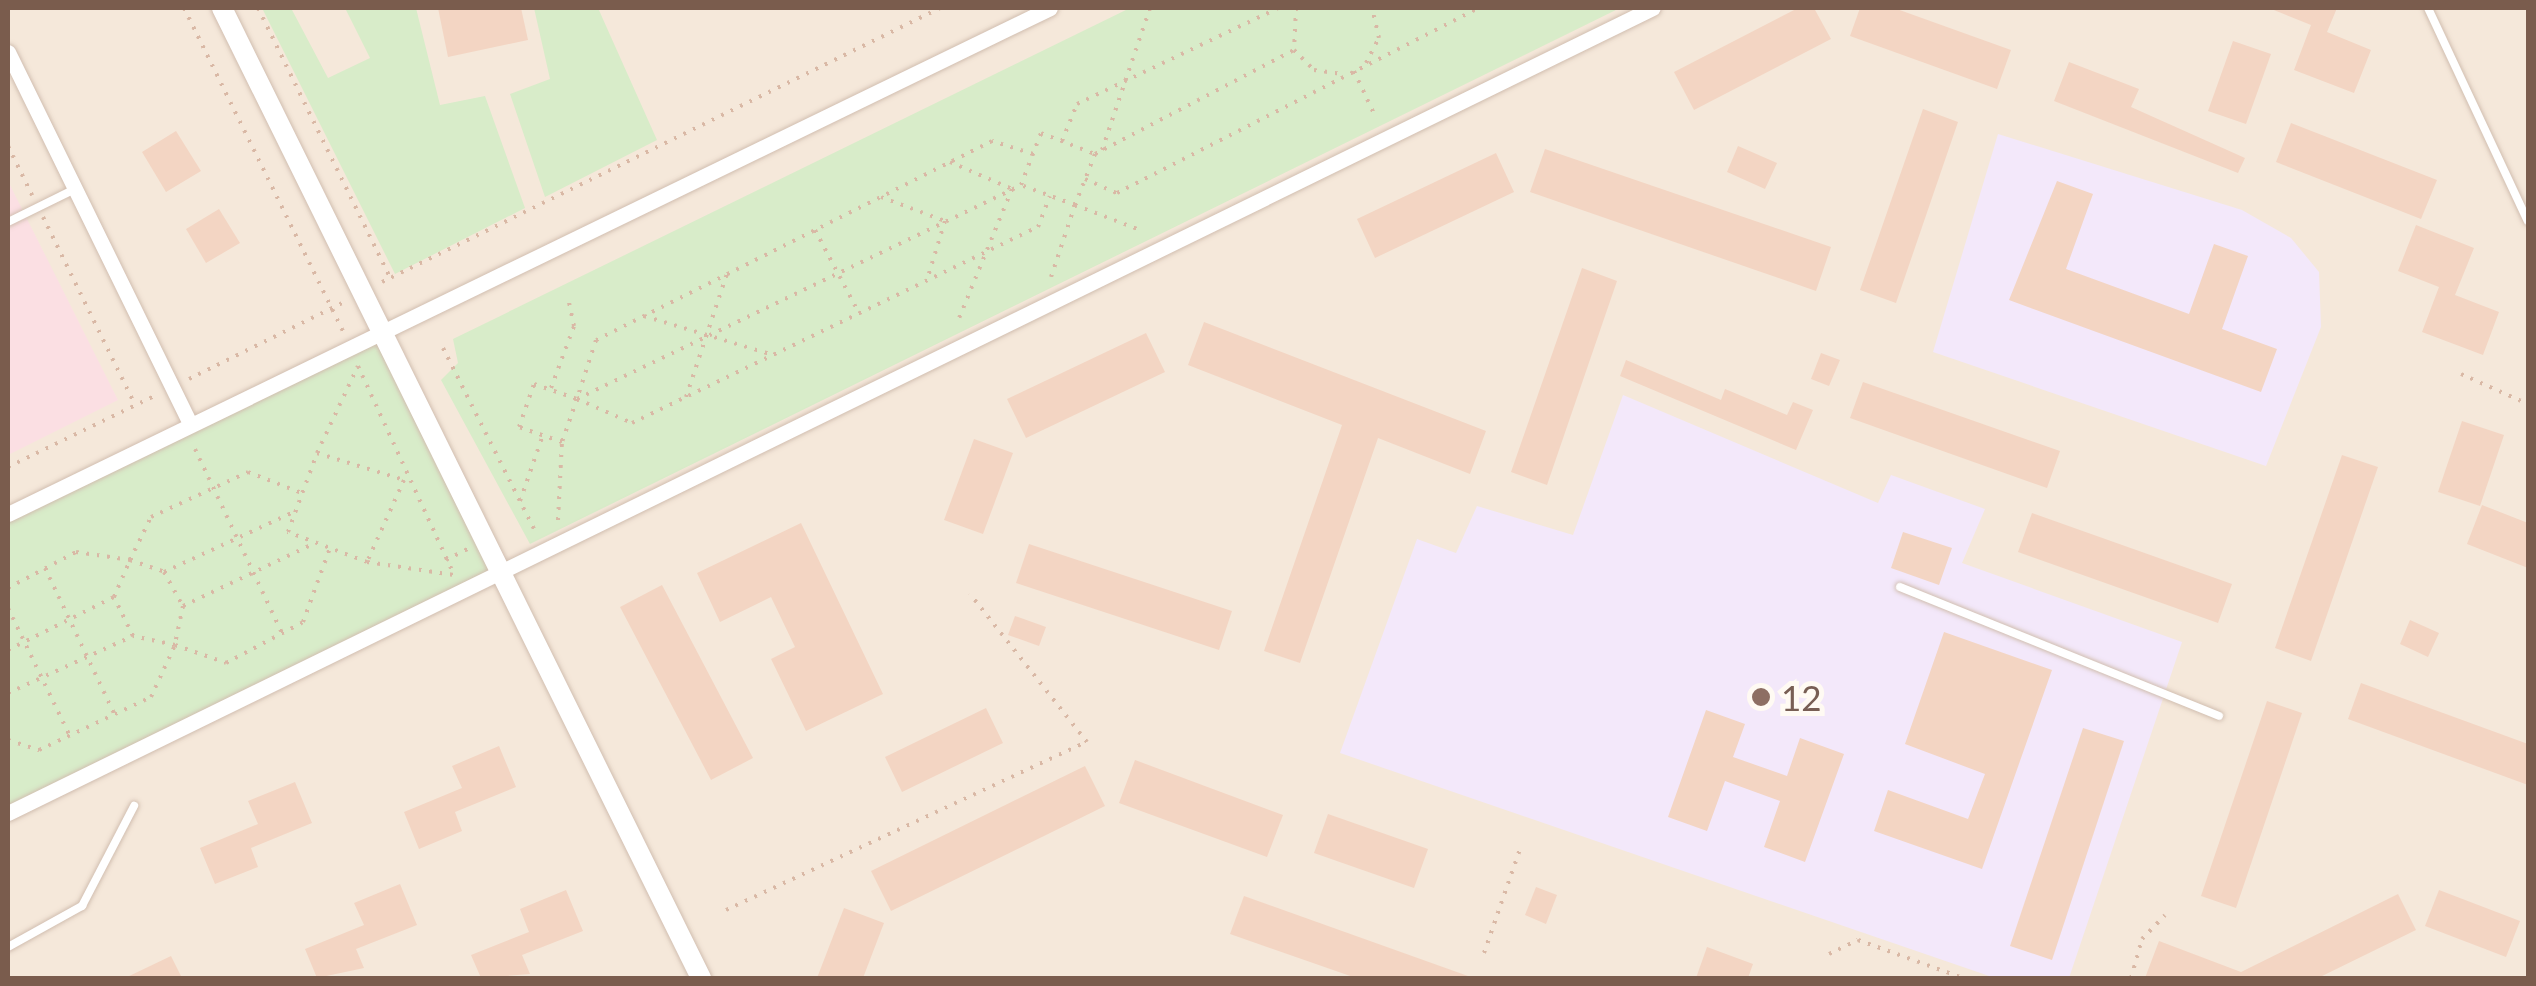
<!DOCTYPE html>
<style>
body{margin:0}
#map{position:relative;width:2536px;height:986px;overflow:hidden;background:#fdf6ec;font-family:Lato,sans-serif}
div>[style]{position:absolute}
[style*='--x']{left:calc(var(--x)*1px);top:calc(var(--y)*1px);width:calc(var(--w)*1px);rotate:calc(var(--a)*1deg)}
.residential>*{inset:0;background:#f5e8da}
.education>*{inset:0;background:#f3e8fa}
.medical>*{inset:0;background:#fbdfe3}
.green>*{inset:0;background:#d8ecc9}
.building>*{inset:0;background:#f3d5c3}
.path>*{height:4px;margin-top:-2px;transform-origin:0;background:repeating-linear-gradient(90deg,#d9b8a5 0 2.5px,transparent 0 10.5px)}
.roads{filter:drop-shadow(0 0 2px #d1beb0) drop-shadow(0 0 2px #d1beb0)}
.service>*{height:8px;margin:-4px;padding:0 4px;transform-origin:4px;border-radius:4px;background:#fff}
.minor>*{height:15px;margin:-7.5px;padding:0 7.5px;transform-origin:7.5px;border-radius:7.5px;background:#fff}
.tertiary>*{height:20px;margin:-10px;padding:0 10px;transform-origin:10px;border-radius:10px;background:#fff}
.dots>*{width:28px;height:28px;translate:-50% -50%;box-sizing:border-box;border:5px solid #fffaf3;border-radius:50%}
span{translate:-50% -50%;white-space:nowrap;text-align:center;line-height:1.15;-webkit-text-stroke:10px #fffaf3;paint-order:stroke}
.education-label{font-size:35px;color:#785e54}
.left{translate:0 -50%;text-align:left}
.frame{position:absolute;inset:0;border:10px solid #7a5c4d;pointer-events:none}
</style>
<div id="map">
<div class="residential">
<div style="clip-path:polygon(8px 8px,2528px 8px,2528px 978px,8px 978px)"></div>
</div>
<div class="education">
<div style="clip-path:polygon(1998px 134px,2242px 210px,2291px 238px,2319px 272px,2321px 327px,2266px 466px,1933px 352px)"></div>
<div style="clip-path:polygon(1623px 395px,1878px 503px,1891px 475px,1985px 509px,1962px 563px,2182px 642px,2069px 978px,1995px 978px,1340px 753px,1417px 539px,1456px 553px,1477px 506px,1573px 535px)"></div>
</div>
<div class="medical">
<div style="clip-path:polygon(8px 181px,118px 400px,8px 455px)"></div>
</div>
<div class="green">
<div style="clip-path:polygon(262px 8px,291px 8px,328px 78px,370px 58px,345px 8px,416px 8px,440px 105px,485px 96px,525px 208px,395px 274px)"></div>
<div style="clip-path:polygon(534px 8px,598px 8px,657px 140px,545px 197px,510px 94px,550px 79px)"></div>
<div style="clip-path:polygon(1130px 8px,1620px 8px,530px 544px,441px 380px,458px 363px,453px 339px)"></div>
<div style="clip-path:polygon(383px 334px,501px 565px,8px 813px,8px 514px)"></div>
</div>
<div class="building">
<div style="clip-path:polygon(438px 8px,521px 8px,528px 40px,448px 57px)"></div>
<div style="clip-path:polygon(1798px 8px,1814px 8px,1831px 39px,1694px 110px,1674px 72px)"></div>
<div style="clip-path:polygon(1860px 8px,1894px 8px,2011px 50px,1997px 89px,1850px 36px)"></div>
<div style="clip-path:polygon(2269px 8px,2337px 8px,2327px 32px,2371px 50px,2354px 93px,2294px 70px,2311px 25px)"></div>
<div style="clip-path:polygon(2233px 41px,2271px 54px,2246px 124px,2208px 111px)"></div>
<div style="clip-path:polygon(2069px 62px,2139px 89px,2131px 107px,2245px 158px,2238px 173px,2054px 101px)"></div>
<div style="clip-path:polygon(1923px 109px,1958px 122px,1896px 303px,1860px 290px)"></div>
<div style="clip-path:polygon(2291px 123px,2437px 180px,2421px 219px,2276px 162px)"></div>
<div style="clip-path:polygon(176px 131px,201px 171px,166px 192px,142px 152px)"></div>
<div style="clip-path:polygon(1738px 146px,1777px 163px,1765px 189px,1727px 172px)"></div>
<div style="clip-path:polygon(1545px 149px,1831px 247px,1816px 291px,1530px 192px)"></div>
<div style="clip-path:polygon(1496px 153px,1514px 192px,1375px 258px,1357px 219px)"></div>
<div style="clip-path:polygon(2057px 181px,2093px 194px,2066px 269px,2189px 314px,2214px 244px,2248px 256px,2222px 329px,2277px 349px,2261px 392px,2009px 300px)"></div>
<div style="clip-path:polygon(219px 209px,240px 243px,206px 263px,186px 229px)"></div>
<div style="clip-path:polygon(2416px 225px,2474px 248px,2455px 295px,2499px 312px,2483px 355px,2422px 332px,2439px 287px,2398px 271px)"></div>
<div style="clip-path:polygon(1582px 268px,1617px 281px,1547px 485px,1511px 472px)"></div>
<div style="clip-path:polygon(1204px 322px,1486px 431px,1470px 474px,1378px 438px,1300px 663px,1264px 651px,1342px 425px,1188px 365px)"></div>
<div style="clip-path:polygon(1146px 333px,1165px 372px,1026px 438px,1007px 399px)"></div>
<div style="clip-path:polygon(1821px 353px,1840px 360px,1829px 386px,1811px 379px)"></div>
<div style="clip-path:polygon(1626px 360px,1721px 400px,1725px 389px,1787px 415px,1793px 402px,1813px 410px,1796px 450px,1620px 376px)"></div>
<div style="clip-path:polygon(1863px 382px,2060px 451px,2047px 488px,1850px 418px)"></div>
<div style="clip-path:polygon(2462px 421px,2504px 435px,2480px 506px,2438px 492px)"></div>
<div style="clip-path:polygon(974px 439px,1013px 453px,983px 534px,944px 520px)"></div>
<div style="clip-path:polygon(2342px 455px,2378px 467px,2311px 661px,2275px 648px)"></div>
<div style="clip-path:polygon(2482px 505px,2528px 523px,2528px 568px,2467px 544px)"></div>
<div style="clip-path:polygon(2032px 513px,2232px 584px,2218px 623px,2018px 552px)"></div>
<div style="clip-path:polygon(801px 523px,883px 694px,806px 731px,771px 659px,795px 647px,771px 597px,720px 622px,697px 573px)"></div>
<div style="clip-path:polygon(1903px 532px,1952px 548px,1939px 585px,1891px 568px)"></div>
<div style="clip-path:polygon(1029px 544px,1232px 611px,1219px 650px,1016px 583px)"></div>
<div style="clip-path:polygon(662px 585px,753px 758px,711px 780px,620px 607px)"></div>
<div style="clip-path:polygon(1015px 616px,1046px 627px,1039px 646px,1008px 635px)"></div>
<div style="clip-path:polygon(2410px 620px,2439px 633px,2428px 657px,2400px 644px)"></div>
<div style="clip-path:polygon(1944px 632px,2052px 670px,1982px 869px,1874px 831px,1888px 790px,1968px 819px,1985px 774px,1905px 744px)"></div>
<div style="clip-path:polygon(2361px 683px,2528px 744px,2528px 785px,2348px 719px)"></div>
<div style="clip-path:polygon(2267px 701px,2302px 713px,2236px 908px,2201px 896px)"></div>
<div style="clip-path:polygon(986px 708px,1003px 743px,902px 792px,885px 757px)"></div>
<div style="clip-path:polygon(1706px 710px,1745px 724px,1733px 757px,1787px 776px,1800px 738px,1844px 754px,1805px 862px,1764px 847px,1780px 801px,1725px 781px,1707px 831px,1668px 817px)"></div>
<div style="clip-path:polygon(2083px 728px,2124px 741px,2052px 960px,2010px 946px)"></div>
<div style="clip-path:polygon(499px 746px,516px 787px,455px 812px,462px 831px,419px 849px,404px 812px,462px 788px,452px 766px)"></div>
<div style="clip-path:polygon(1135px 760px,1283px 815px,1267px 857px,1119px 803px)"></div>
<div style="clip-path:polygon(1085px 766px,1105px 806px,891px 911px,871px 871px)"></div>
<div style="clip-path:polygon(295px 782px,312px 823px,251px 848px,258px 867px,215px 884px,200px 848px,258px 824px,248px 801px)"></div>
<div style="clip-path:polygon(1328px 814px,1428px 849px,1414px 888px,1314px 853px)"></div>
<div style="clip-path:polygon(400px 884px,417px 925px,356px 949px,364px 968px,317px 978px,305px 949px,364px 925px,354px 903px)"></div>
<div style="clip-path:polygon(1536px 887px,1557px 895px,1546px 924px,1525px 915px)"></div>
<div style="clip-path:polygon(566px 890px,583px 931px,522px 955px,530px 974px,481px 978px,471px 955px,529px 932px,520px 909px)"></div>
<div style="clip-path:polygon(2439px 890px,2520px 921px,2506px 957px,2425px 926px)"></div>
<div style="clip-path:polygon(2398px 894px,2416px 930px,2318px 978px,2145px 978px,2159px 941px,2241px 972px)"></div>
<div style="clip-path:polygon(1244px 896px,1468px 976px,1467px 978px,1356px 978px,1230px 934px)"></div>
<div style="clip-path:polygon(844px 908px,884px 923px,863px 978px,817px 978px)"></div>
<div style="clip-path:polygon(1707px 947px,1753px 964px,1748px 978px,1696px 978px)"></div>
<div style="clip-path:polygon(171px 956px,182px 978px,125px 978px)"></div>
</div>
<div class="path">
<div style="--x:184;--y:8;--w:360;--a:63.8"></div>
<div style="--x:258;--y:8;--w:300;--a:63.9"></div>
<div style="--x:1296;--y:8;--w:42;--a:92.7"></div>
<div style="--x:1294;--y:50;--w:28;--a:45"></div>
<div style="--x:1314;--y:70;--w:30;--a:8"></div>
<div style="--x:1366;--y:63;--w:28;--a:-63"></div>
<div style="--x:1379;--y:38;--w:31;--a:-103"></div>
<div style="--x:1354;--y:71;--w:52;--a:64.9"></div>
<div style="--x:1041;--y:133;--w:58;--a:21.3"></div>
<div style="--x:1095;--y:154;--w:55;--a:111.4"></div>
<div style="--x:1075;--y:205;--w:58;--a:-159.7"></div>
<div style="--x:1021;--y:185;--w:56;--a:-69"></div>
<div style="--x:1062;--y:141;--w:40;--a:-68"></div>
<div style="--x:1077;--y:104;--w:223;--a:-25.5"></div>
<div style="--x:8;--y:146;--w:55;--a:63.9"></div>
<div style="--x:1102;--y:150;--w:150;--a:-71.3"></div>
<div style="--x:1033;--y:154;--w:43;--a:-162.4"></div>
<div style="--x:992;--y:141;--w:443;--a:153.3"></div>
<div style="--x:596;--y:340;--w:62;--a:107.9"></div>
<div style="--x:577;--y:399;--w:46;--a:109.2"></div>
<div style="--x:562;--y:442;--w:46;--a:-160.8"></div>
<div style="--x:519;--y:427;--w:46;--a:-70.8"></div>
<div style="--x:534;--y:384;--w:46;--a:19.2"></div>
<div style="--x:577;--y:399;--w:60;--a:23.6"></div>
<div style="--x:632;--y:423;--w:451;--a:-25.8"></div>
<div style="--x:1038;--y:227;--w:33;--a:-69"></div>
<div style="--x:1095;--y:154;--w:225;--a:-27.6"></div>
<div style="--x:950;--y:162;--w:68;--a:23.5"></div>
<div style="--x:1012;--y:189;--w:145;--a:112.3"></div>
<div style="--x:1085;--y:179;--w:35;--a:24"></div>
<div style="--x:1117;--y:193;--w:406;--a:-27.1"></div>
<div style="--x:881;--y:197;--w:68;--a:20.6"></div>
<div style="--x:945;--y:221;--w:62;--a:107"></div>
<div style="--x:43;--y:217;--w:209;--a:63.9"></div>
<div style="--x:815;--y:230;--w:94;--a:62.1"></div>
<div style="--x:1051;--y:277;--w:76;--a:-71.6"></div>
<div style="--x:1075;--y:205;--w:70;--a:21"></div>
<div style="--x:382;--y:282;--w:622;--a:-26.15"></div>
<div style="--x:644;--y:316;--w:135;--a:16.8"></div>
<div style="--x:443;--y:348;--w:207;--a:63.3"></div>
<div style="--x:358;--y:366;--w:230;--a:65.3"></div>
<div style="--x:2461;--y:374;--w:73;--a:24.1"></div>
<div style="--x:189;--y:379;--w:175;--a:-26.4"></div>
<div style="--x:551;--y:388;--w:66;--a:-69.6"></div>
<div style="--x:574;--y:326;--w:29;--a:-102"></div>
<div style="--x:686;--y:397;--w:130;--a:-71.6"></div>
<div style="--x:577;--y:399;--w:493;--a:-25.7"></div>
<div style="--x:195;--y:449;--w:204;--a:64.7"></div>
<div style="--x:317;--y:453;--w:91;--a:17.2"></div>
<div style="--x:404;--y:480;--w:90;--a:114.3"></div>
<div style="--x:367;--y:562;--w:85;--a:-159.2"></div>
<div style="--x:288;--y:532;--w:84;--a:-69.8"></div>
<div style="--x:317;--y:453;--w:96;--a:-64.8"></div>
<div style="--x:8;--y:467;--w:165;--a:-25.9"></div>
<div style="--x:520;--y:501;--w:70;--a:-70.8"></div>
<div style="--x:558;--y:520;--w:78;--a:-87.1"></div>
<div style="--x:446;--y:560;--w:25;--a:-27"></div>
<div style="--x:367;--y:562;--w:88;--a:8.5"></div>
<div style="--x:45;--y:568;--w:161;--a:64.6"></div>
<div style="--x:164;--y:572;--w:145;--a:-24.8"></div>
<div style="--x:8;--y:588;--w:77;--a:-27.9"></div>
<div style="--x:76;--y:552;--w:55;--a:8.4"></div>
<div style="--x:130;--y:560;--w:36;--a:19"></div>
<div style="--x:164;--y:572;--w:39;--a:61"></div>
<div style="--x:183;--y:606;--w:40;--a:102"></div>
<div style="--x:175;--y:645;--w:43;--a:-167.9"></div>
<div style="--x:133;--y:636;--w:43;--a:-116"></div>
<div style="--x:114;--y:597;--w:40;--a:-66.6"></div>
<div style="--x:130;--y:560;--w:48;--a:-64"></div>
<div style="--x:151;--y:517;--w:107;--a:-24.9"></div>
<div style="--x:248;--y:472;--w:58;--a:21.3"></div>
<div style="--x:183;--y:606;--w:146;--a:-25.5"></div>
<div style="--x:8;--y:608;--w:140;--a:64.2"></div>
<div style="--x:8;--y:650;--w:119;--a:-26.6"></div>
<div style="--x:8;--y:693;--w:137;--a:-24.5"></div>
<div style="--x:8;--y:740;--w:33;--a:18"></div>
<div style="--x:39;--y:750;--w:124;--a:-25.3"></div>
<div style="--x:151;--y:697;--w:57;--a:-65.2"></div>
<div style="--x:175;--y:645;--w:54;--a:19.4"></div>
<div style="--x:226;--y:663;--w:87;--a:-28"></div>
<div style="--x:303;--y:622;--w:79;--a:-70"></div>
<div style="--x:726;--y:910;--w:398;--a:-25"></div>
<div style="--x:1087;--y:742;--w:189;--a:-128.3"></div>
<div style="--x:1484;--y:953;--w:113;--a:-70.9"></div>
<div style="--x:1829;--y:954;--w:32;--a:-26"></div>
<div style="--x:1858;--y:940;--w:112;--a:19.9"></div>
<div style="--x:2131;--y:978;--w:41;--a:-74.2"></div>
<div style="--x:2142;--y:939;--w:33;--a:-46"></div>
</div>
<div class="roads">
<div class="service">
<div style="--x:2428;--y:8;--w:235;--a:64.9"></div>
<div style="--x:8;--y:222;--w:75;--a:-26.2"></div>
<div style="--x:1900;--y:587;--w:344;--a:22"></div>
<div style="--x:8;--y:947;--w:85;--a:-29"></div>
<div style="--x:82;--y:906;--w:113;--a:-62.5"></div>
</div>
<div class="minor">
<div style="--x:8;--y:52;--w:414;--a:63.9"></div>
<div style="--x:8;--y:514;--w:1158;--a:-25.9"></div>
<div style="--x:8;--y:813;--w:1831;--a:-26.08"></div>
</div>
<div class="tertiary">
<div style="--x:222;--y:8;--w:1082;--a:63.72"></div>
</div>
</div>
<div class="dots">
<div style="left:1761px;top:697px;background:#8d6e63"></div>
</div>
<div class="education-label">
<span class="left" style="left:1781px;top:697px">12</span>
</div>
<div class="frame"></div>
</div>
